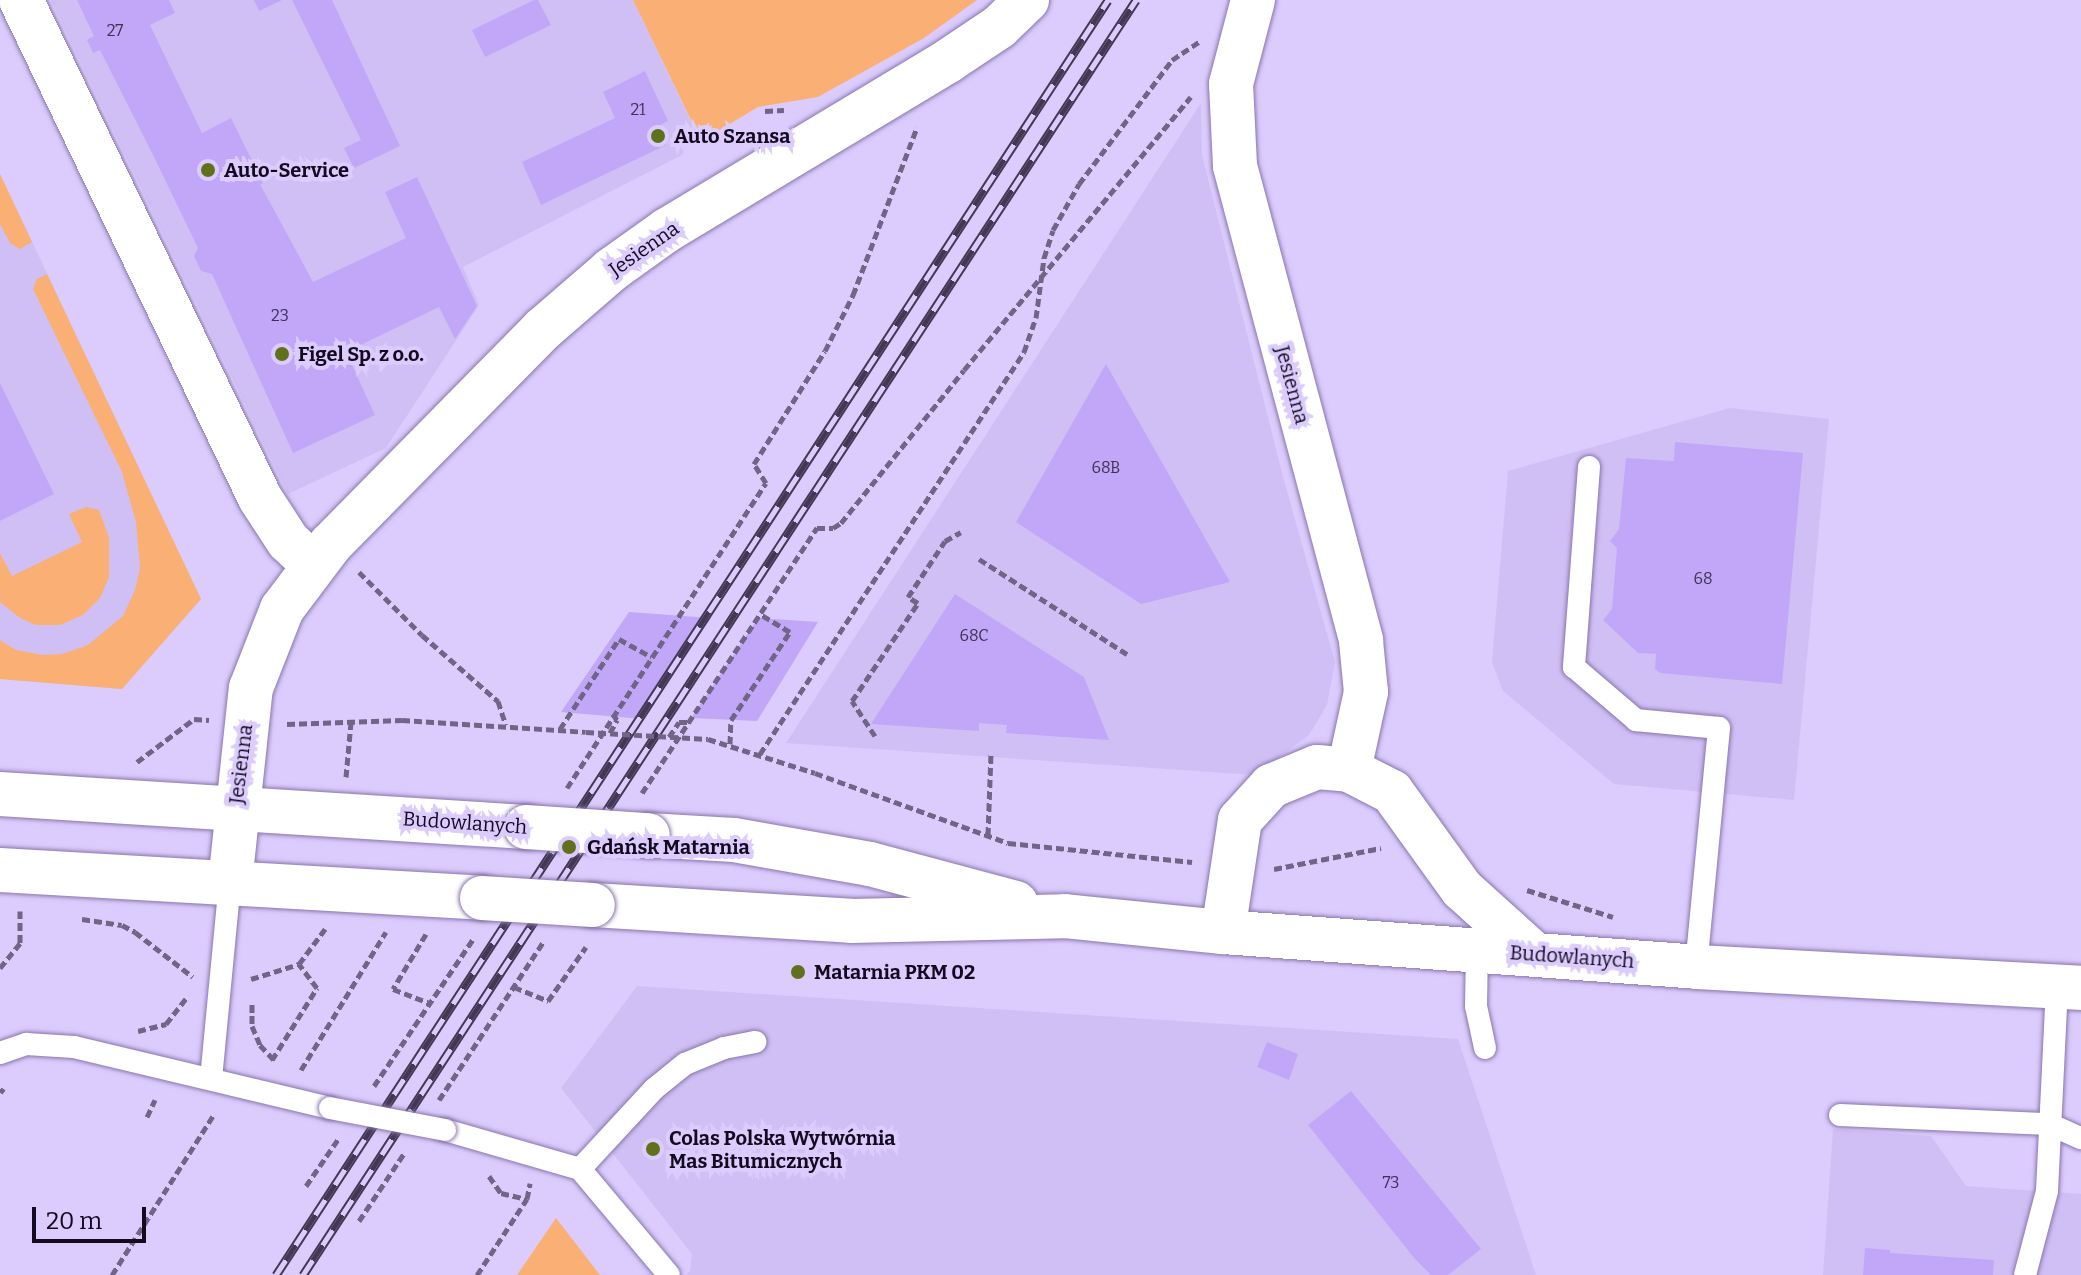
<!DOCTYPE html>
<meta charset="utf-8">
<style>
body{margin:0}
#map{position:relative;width:2081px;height:1275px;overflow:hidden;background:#dbccfd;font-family:Bitter,serif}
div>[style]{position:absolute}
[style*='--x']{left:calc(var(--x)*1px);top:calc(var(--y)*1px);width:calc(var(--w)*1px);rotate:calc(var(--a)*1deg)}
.built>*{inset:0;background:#d0bff5}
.green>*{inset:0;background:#fab075}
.building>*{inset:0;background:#c2a7f8}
.path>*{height:5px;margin-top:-2.5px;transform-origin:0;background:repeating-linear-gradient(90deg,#706587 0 8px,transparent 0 12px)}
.roads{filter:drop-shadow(0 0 2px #8976ae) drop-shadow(0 0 2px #8976ae)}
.lane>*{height:22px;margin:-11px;padding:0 11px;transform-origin:11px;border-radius:11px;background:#fff}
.street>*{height:44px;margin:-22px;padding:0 22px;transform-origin:22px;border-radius:22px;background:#fff}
.secondary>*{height:44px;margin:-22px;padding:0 22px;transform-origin:22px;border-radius:22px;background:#fff}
.rail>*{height:9px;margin-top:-4.5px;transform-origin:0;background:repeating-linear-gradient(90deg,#dbccfd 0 18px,#423854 0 36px);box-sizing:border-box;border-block:2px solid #423854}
.path-bridge>*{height:5px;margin-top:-2.5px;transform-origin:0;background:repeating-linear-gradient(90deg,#706587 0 8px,transparent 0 12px)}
.bridges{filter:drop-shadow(0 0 2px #8976ae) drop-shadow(0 0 2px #8976ae)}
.lane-bridge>*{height:22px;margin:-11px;padding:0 11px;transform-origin:11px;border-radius:11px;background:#fff}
.secondary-bridge>*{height:44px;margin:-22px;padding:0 22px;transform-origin:22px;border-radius:22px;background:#fff}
.dots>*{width:22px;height:22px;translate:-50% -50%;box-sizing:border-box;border:4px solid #dbccfd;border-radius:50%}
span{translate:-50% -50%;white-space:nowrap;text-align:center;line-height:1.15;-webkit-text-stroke:8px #dbccfd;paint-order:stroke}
.number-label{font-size:16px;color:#3e3155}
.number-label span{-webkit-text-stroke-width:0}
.poi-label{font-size:20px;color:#120a1f;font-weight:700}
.left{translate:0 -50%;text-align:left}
.street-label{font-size:20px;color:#120a1f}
.scale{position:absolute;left:32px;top:1207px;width:114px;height:36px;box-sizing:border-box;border:4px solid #120a1f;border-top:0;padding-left:10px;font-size:24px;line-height:28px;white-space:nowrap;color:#120a1f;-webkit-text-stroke:6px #dbccfd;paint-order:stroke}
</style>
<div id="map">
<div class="built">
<div style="clip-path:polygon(51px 0,633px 0,693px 126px,682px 155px,463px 267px,479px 305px,386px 448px,288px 494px)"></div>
<div style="clip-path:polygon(1201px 103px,1202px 155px,1282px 473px,1335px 662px,1327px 705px,1309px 735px,1255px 775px,786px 743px)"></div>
<div style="clip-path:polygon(0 174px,201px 599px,122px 689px,0 679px)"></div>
<div style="clip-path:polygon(1730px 408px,1829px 419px,1794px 800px,1614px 784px,1503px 691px,1492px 662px,1508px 471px)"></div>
<div style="clip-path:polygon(637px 986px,1458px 1039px,1536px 1275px,686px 1275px,690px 1271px,692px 1254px,561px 1088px)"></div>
<div style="clip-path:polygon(1833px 1129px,1931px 1136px,1966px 1186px,2081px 1194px,2081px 1275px,1823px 1275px)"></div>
</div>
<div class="green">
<div style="clip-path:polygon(633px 0,977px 0,924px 38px,818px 97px,758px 107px,701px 141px)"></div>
<div style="clip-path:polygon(0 174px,32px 242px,20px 249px,10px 243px,0 224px)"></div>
<div style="clip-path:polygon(47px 274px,201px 599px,122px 689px,0 679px,0 640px,16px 650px,43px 655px,62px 654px,88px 645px,123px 616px,135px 590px,140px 568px,136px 522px,122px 472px,33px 289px,37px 279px)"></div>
<div style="clip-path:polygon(86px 507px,99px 510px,109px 537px,109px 577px,100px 598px,83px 615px,60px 625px,36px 625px,20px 618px,0 602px,0 553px,12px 576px,82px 542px,69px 514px)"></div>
<div style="clip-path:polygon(556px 1218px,600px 1275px,517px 1275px)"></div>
</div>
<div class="building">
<div style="clip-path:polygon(77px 0,169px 0,175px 13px,150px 25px,202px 133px,231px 118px,263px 183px,260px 184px,313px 282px,406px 238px,385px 192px,417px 177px,477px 306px,455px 339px,439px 307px,346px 352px,375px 415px,293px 453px,212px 274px,201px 271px,194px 256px,198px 248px,154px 157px,100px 50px,93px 53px,87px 40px,94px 36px)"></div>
<div style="clip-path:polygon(254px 0,282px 0,259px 11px)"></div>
<div style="clip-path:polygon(292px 0,332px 0,400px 146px,354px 168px,344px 148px,361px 140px)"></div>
<div style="clip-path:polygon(534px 0,538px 0,551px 25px,485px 57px,472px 30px)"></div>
<div style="clip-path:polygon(645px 71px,668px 121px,658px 126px,666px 145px,541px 205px,522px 162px,615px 118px,603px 92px)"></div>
<div style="clip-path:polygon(1106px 364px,1230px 582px,1141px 604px,1016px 522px)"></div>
<div style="clip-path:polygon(0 383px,54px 494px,0 521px)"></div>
<div style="clip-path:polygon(1675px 442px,1803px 453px,1782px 684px,1660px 673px,1655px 669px,1656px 654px,1638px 653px,1603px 620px,1612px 609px,1617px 548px,1610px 541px,1619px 529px,1626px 458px,1674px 461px)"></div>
<div style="clip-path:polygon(955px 594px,1084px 677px,1109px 740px,1006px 733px,1007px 725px,979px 723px,979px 731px,871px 724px)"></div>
<div style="clip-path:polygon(629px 612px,711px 618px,643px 719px,561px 712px)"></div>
<div style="clip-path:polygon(758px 618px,818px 622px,757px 721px,691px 718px)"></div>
<div style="clip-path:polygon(1267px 1042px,1298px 1054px,1289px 1080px,1257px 1067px)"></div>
<div style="clip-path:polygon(1351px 1091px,1481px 1249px,1448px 1275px,1431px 1275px,1415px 1259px,1308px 1125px)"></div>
<div style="clip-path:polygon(1865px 1248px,1890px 1250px,1890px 1253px,1994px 1260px,1993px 1275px,1863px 1275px)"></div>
</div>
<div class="path">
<div style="--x:765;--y:111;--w:19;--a:-3"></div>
<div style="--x:979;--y:559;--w:176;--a:32.7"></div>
<div style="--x:359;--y:572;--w:89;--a:45"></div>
<div style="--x:422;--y:635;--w:101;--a:41"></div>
<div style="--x:498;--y:701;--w:25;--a:72"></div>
<div style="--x:287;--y:724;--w:115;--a:-2"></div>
<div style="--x:402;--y:720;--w:184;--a:3.7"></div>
<div style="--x:560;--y:729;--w:108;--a:-56.8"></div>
<div style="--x:619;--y:639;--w:37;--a:29"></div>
<div style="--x:610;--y:733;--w:15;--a:-62"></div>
<div style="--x:617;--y:720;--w:7;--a:-124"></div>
<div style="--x:875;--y:736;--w:42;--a:-123.3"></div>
<div style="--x:852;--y:701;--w:118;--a:-56"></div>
<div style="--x:918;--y:603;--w:12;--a:-149"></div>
<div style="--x:908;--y:597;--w:67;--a:-56.5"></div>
<div style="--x:945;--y:541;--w:18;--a:-29"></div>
<div style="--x:669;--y:737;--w:18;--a:-56"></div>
<div style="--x:679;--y:722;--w:9;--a:0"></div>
<div style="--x:708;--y:739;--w:112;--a:17.6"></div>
<div style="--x:815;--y:773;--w:205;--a:19.9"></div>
<div style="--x:1008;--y:843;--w:185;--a:5.9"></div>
<div style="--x:730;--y:744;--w:24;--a:-88"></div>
<div style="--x:731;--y:720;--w:106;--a:-56.2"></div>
<div style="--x:790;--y:632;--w:35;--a:-149"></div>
<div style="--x:760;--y:754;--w:481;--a:-56.7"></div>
<div style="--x:1024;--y:352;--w:36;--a:-71"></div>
<div style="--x:1036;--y:318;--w:61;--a:-82.4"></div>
<div style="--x:1044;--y:258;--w:29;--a:-72"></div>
<div style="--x:1053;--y:230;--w:53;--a:-60.5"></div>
<div style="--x:1079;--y:184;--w:155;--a:-53.1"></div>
<div style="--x:1172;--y:60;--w:34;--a:-34"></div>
<div style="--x:137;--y:762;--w:71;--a:-37"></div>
<div style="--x:194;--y:719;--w:15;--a:4"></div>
<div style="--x:346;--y:777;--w:55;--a:-84.8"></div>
<div style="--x:567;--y:788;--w:364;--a:-56.9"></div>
<div style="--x:766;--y:483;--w:22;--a:-122"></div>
<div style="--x:754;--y:464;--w:133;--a:-57.9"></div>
<div style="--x:825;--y:351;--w:63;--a:-63.4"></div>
<div style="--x:853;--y:295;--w:180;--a:-69.1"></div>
<div style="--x:642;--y:793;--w:318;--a:-56.6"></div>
<div style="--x:817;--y:528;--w:16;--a:0"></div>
<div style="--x:833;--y:528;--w:9;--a:-32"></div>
<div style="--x:841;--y:523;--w:196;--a:-51.2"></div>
<div style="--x:964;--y:370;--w:355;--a:-50.3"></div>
<div style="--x:988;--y:835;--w:82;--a:-87.9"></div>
<div style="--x:1274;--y:869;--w:109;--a:-11.1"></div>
<div style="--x:1527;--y:890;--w:90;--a:17.4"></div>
<div style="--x:82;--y:919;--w:40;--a:8.5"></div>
<div style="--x:122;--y:925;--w:15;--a:28"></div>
<div style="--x:135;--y:932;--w:73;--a:37.8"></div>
<div style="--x:426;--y:934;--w:64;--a:121"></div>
<div style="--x:393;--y:989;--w:40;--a:21"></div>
<div style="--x:0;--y:968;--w:32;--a:-51"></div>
<div style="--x:20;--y:943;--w:32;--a:-90"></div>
<div style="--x:251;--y:979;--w:50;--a:-17.4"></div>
<div style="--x:299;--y:964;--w:44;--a:-53.4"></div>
<div style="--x:514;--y:987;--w:37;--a:22"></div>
<div style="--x:548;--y:1001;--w:66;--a:-54.9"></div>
<div style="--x:252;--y:1004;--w:22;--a:90"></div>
<div style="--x:252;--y:1026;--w:21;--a:67"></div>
<div style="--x:260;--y:1045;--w:23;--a:47"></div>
<div style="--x:138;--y:1031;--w:29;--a:-14"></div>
<div style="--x:166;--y:1024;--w:33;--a:-52"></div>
<div style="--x:272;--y:1060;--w:85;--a:-58"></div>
<div style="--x:317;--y:988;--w:30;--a:-127"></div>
<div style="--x:301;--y:1070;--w:162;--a:-58.4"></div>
<div style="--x:374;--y:1086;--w:177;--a:-56"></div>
<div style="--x:0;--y:1089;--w:5;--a:37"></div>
<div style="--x:439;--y:1100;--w:191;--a:-56.6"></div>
<div style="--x:147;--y:1117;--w:19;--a:-65"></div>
<div style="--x:489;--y:1176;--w:21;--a:55"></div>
<div style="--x:501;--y:1193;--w:27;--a:13"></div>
<div style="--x:306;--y:1186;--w:58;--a:-55.5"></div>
<div style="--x:359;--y:1221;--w:83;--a:-56.3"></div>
<div style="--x:112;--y:1275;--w:191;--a:-57.6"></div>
<div style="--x:477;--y:1275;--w:91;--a:-56.7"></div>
<div style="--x:527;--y:1199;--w:16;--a:-79"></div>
</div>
<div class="roads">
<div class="lane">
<div style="--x:1589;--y:467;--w:201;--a:94.3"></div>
<div style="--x:1574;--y:667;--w:82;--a:40.5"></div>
<div style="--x:1636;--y:720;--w:83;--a:5.5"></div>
<div style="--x:1719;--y:728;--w:240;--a:95.5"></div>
<div style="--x:1477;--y:949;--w:57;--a:91"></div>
<div style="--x:1476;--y:1006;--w:43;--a:77.9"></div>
<div style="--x:0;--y:1053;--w:28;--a:-19"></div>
<div style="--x:26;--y:1044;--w:48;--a:3.6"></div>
<div style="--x:74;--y:1047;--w:263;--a:13.4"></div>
<div style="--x:211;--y:1079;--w:197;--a:-84.5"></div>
<div style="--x:1840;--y:1115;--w:209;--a:2.5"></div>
<div style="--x:2049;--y:1124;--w:35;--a:24"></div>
<div style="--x:445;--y:1130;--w:141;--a:16.1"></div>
<div style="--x:580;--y:1169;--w:109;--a:-47.2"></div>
<div style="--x:654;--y:1089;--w:40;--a:-39"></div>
<div style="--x:685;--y:1064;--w:42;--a:-22.3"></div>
<div style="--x:724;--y:1048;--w:32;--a:-11"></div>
<div style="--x:580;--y:1169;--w:138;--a:50"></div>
<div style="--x:2025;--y:1275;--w:87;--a:-75.3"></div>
<div style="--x:2047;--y:1191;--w:204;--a:-87.2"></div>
</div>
<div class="street">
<div style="--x:21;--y:0;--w:552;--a:64.36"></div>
<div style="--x:260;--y:498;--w:51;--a:56.9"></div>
<div style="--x:288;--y:541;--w:34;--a:43"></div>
<div style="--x:1253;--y:0;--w:87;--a:104.7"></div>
<div style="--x:1231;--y:84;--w:82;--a:87.2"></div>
<div style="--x:1235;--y:166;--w:491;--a:75.1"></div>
<div style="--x:1361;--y:641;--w:51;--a:84.4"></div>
<div style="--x:1366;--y:692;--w:80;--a:102.3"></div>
<div style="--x:230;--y:883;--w:196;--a:-83.9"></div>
<div style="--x:251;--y:688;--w:85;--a:-68.6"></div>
<div style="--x:282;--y:609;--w:81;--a:-53"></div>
<div style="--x:331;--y:544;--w:302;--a:-45.4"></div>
<div style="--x:543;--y:329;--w:90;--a:-40.9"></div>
<div style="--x:611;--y:270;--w:69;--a:-35.5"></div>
<div style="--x:667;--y:230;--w:328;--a:-31"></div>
<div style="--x:948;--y:61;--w:61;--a:-33.7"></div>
<div style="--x:999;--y:27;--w:39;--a:-44"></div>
<div style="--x:1223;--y:932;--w:113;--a:-81.4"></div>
<div style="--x:1240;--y:820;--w:46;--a:-47.6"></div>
<div style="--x:1271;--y:786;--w:50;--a:-22.4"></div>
<div style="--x:1317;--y:767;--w:32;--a:5"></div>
<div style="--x:1349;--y:770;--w:48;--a:27.1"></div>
<div style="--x:1392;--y:792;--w:120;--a:54.2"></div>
<div style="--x:1462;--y:889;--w:97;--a:42.1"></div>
</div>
<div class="secondary">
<div style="--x:0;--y:794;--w:527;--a:3.59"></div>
<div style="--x:648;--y:835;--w:86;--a:3.3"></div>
<div style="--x:734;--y:840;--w:138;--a:10"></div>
<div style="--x:870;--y:864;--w:151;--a:15"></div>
<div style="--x:0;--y:870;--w:483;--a:3.3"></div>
<div style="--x:593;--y:905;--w:258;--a:3.5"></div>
<div style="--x:851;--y:921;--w:214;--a:-1.3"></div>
<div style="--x:1065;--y:916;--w:159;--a:5.8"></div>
<div style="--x:1223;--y:932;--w:474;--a:4.2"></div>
<div style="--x:1696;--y:967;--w:386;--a:3.1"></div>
</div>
</div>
<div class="rail">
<div style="--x:276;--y:1275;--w:1522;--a:-56.87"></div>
<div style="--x:303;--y:1275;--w:1523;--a:-56.84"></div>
</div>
<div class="path-bridge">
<div style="--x:586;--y:732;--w:122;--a:3.3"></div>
</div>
<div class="bridges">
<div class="lane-bridge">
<div style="--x:330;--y:1108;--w:117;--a:10.8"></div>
</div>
<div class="secondary-bridge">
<div style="--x:526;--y:827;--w:122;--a:3.8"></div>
<div style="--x:482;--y:898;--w:111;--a:3.6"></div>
</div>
</div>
<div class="dots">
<div style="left:658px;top:136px;background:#61701c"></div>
<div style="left:208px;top:170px;background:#61701c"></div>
<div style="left:282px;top:354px;background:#61701c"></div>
<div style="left:569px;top:847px;background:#61701c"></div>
<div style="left:798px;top:972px;background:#61701c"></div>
<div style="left:653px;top:1149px;background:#61701c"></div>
</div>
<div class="number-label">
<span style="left:115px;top:31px">27</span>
<span style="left:638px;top:110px">21</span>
<span style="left:280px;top:316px">23</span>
<span style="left:1106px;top:468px">68B</span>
<span style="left:1703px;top:579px">68</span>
<span style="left:974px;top:636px">68C</span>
<span style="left:1391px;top:1183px">73</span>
</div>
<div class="poi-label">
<span class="left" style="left:674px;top:136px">Auto Szansa</span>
<span class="left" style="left:224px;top:170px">Auto-Service</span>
<span class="left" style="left:298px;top:354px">Figel Sp. z o.o.</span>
<span class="left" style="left:587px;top:847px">Gdańsk Matarnia</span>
<span class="left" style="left:814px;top:972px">Matarnia PKM 02</span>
<span class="left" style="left:669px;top:1150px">Colas Polska Wytwórnia<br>Mas Bitumicznych</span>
</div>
<div class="street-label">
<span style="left:644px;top:249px;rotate:-35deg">Jesienna</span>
<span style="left:1292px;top:385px;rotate:75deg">Jesienna</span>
<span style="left:241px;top:764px;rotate:-83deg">Jesienna</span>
<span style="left:465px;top:823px;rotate:4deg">Budowlanych</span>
<span style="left:1572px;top:957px;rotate:4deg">Budowlanych</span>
</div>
<div class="scale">20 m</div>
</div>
